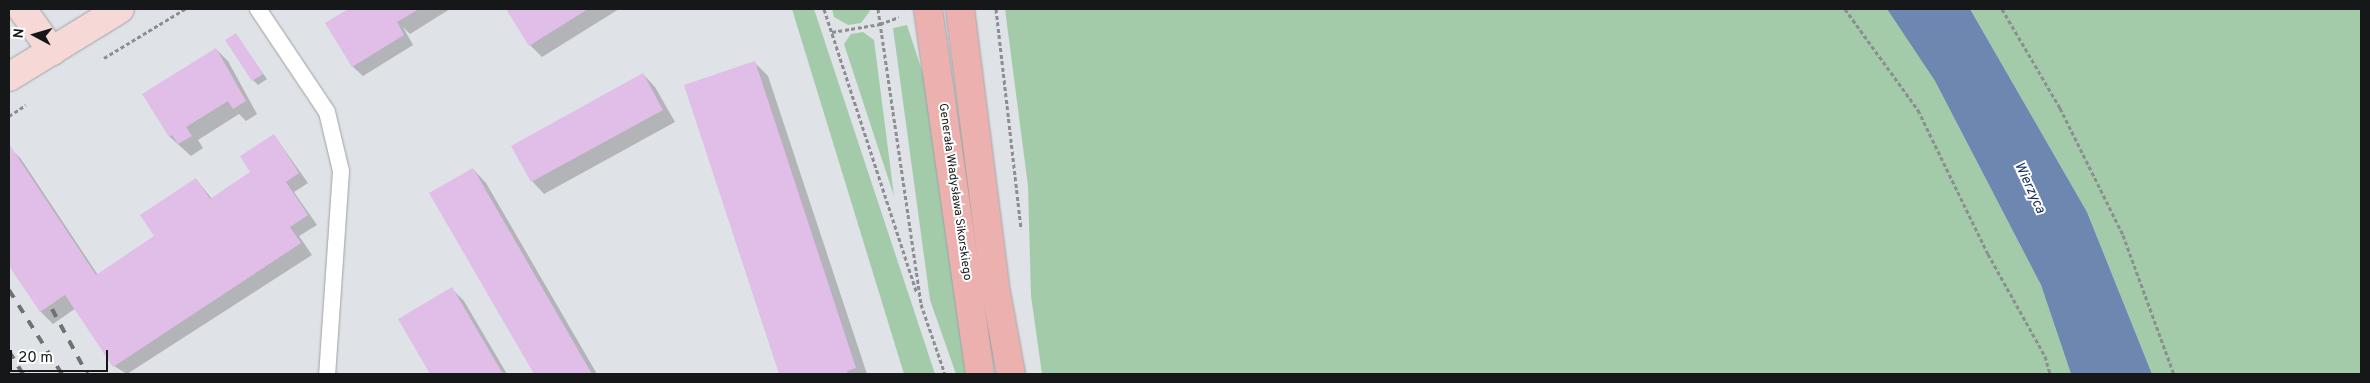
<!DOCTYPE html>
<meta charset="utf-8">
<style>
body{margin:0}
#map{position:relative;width:2370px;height:383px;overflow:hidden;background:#dfe2e6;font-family:Overpass,sans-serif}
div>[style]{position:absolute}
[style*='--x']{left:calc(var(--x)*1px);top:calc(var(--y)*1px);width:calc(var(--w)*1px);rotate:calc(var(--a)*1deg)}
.green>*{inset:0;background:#a3cbaa}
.water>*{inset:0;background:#6e87b0}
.shadow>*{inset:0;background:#0003}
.building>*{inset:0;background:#e0bee8}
.path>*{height:3px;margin-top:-1.5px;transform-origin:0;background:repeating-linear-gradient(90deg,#8c8e91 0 4px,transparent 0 6.5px)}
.roads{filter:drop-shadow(0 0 1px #a0a2a6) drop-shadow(0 0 1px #a0a2a6)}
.lane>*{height:16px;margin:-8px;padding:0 8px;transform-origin:8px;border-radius:8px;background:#fff}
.secondary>*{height:28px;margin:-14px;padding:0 14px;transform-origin:14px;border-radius:14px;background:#f6d8d7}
.primary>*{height:28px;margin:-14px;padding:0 14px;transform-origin:14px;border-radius:14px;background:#ecb1af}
.rail>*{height:4px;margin-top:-2px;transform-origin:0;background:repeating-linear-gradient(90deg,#6f7173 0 9px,transparent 0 18px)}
span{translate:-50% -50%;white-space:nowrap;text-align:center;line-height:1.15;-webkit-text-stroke:4px #fff;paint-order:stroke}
.street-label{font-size:12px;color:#161718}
.water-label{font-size:14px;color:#0d2b5f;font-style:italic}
.frame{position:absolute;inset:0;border:10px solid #161718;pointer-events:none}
.north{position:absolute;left:10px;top:10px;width:50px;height:50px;-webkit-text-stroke:4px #fff;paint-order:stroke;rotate:276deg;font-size:14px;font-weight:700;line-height:20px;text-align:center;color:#161718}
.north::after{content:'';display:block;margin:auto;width:18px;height:22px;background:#161718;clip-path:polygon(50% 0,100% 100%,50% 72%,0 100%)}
.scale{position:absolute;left:10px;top:350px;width:98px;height:22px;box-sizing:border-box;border:2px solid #161718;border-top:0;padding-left:6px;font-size:15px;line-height:18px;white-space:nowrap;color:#161718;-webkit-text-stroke:4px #fff;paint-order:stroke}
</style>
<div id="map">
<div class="green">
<div style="clip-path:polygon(792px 9px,814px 9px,935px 374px,904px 374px)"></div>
<div style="clip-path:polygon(832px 9px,869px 9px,870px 11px,861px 23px,848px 25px,834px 17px)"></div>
<div style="clip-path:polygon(1005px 9px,1887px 9px,1935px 81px,2041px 285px,2071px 374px,1042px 374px,1031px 296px,1028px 186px)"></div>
<div style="clip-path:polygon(1970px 9px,2361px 9px,2361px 374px,2152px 374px,2087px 212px)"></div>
<div style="clip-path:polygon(907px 25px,930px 95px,971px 374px,956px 374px,930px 300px,893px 28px)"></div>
<div style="clip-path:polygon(863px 32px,874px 40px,894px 196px,844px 44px,851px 34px)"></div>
</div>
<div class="water">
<div style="clip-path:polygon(1887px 9px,1970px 9px,2087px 212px,2152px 374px,2071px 374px,2041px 285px,1935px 81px)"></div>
</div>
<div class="shadow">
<div style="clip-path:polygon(351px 9px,450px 9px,410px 34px,403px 27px,413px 45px,363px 76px,353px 67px,327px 24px)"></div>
<div style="clip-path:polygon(507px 9px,619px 9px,542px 57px,530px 45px)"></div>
<div style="clip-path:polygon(235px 34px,267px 79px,258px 85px,253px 80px)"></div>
<div style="clip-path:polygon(216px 49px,228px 61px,257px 114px,246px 121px,239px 114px,198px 140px,203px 148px,191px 156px,170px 137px,144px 94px)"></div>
<div style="clip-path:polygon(754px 62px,768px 76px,867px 374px,780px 374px,685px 85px)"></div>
<div style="clip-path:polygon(643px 74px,655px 87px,675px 122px,544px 194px,532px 181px)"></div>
<div style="clip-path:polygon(274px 135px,308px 183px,294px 192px,317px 225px,299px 236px,312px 255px,127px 374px,114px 366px,76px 308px,53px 324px,40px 311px,9px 264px,9px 147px,21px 159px,98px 275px,156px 236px,196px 179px,212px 199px,252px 173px)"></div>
<div style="clip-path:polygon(473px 169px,486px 183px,597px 374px,536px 374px,431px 193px)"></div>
<div style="clip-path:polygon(452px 289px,464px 301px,507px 374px,431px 374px,400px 319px)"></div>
</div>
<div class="building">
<div style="clip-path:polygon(348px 9px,419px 9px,397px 22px,404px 35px,352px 67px,325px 23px)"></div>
<div style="clip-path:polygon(506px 9px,588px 9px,529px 46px)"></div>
<div style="clip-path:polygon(236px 33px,263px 74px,252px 81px,225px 40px)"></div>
<div style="clip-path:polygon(216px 48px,246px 101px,233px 109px,228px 101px,186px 127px,192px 136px,178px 144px,172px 135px,169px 137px,142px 94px)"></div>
<div style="clip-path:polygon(755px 61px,856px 368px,847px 371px,848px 374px,779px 374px,684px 85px)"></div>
<div style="clip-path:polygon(643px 73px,663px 110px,531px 182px,511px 146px)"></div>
<div style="clip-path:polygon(274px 134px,299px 173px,286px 182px,308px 215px,290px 227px,301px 243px,113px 367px,65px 295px,40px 312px,9px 266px,9px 144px,96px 275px,154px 236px,140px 215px,196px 178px,210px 199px,250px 172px,240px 156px)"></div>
<div style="clip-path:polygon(473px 168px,592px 374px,534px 374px,429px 193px)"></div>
<div style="clip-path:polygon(452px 287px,503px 374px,430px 374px,398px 319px)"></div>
</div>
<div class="path">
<div style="--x:824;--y:9;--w:299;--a:71.9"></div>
<div style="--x:878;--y:9;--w:298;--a:81.7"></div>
<div style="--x:921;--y:304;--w:74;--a:71.1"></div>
<div style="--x:996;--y:9;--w:221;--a:83.5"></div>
<div style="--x:1845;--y:9;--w:125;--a:54.1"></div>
<div style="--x:1918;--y:110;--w:160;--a:64.1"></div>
<div style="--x:1988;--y:254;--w:117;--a:60.8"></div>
<div style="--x:2045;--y:356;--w:19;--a:74"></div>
<div style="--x:2002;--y:9;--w:115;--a:59.6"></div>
<div style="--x:2060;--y:108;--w:142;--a:63.6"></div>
<div style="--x:2123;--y:235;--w:148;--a:69.9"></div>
<div style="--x:832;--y:32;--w:49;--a:-9.5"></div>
<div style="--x:880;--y:24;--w:20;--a:-20"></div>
<div style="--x:104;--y:58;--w:95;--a:-31.2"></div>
<div style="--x:9;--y:116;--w:20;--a:-33"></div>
</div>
<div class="roads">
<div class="lane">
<div style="--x:258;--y:9;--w:124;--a:56.2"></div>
<div style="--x:327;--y:112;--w:61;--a:76.7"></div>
<div style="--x:341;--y:171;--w:203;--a:93.9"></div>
</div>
<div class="secondary">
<div style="--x:22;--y:9;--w:52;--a:54.5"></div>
<div style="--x:9;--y:77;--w:130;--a:-31.5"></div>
</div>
<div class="primary">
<div style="--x:928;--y:9;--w:369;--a:81.9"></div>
<div style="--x:960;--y:9;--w:280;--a:82.8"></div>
<div style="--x:995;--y:287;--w:88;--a:79.6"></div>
</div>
</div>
<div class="rail">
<div style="--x:9;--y:290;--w:99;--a:57.8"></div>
<div style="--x:52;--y:309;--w:74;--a:61.7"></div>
<div style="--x:9;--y:351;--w:27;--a:59"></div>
</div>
<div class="street-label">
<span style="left:954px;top:192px;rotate:82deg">Generała Władysława Sikorskiego</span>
</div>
<div class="water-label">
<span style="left:2029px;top:188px;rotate:65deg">Wierzyca</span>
</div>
<div class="frame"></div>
<div class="north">N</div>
<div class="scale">20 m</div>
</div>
